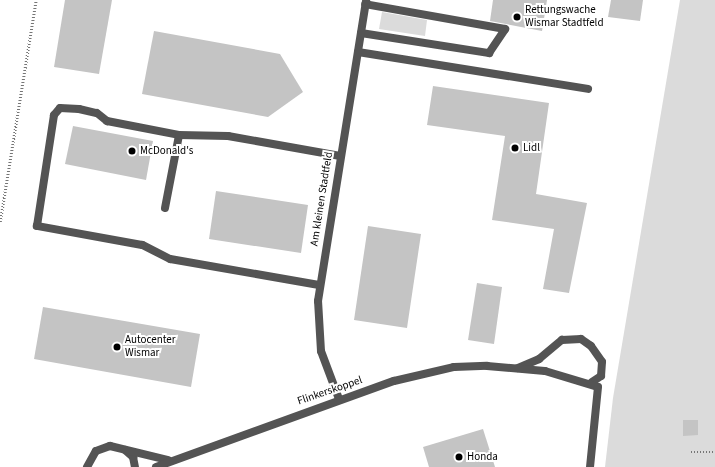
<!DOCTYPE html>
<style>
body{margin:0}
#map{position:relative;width:715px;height:467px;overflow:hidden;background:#fff;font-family:"Source Sans 3",sans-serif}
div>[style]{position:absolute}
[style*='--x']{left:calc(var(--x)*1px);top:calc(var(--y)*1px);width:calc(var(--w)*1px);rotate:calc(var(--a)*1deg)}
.green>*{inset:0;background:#dbdbdb}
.building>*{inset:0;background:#c4c4c4}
.path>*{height:2.5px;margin-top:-1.25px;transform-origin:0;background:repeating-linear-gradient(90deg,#767676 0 1px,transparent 0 3px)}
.lane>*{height:8px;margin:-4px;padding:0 4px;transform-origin:4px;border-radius:4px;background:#545454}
.street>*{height:8px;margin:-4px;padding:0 4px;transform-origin:4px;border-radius:4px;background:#545454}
.dots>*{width:11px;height:11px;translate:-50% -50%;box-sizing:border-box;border:2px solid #fff;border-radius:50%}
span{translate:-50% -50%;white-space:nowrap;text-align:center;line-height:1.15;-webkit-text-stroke:4px #fff;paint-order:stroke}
.poi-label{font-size:11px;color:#000}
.left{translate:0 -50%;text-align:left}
.street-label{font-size:11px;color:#000}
</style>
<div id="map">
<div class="green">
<div style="clip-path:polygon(680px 0,715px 0,715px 467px,605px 467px,613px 398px)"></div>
<div style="clip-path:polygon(382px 12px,427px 20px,425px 36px,379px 29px)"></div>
</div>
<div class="building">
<div style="clip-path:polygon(65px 0,112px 0,99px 74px,54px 67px)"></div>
<div style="clip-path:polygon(493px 0,547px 0,542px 31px,490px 21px)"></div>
<div style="clip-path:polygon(611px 0,643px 0,640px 21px,608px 17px)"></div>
<div style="clip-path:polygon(154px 31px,280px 54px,303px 92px,268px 117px,142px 94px)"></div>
<div style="clip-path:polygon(433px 86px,549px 103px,536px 194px,587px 203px,569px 293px,543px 289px,554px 229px,492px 220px,505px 136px,427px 125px)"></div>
<div style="clip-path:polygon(73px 126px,153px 141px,146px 180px,65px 164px)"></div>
<div style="clip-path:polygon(216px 191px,308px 205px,301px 253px,209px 239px)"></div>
<div style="clip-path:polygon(368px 226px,421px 234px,407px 328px,354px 320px)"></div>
<div style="clip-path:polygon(477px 283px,502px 287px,494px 344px,468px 340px)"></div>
<div style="clip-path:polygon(43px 307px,200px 334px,191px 387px,34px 359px)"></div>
<div style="clip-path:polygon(683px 420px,698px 420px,698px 435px,683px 436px)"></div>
<div style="clip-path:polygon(483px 429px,495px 467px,429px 467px,423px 447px)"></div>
</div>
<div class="path">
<div style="--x:0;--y:222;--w:225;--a:-80.8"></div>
<div style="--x:691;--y:452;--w:24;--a:0"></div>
</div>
<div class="lane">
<div style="--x:361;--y:33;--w:130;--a:8.9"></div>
<div style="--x:489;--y:53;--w:29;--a:-56"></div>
<div style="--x:505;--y:29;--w:142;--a:-169.9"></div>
<div style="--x:165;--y:208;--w:74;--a:-79.1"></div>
<div style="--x:319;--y:285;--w:151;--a:-170.1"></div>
<div style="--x:170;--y:259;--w:31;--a:-153"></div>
<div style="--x:142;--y:245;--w:107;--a:-169.7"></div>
<div style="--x:37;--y:226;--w:112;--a:-81.3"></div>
<div style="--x:54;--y:115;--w:9;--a:-49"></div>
<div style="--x:60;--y:108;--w:19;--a:3"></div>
<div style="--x:79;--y:109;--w:18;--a:13"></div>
<div style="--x:97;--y:113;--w:13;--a:39"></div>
<div style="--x:107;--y:121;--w:73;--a:11"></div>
<div style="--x:179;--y:135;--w:49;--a:1.2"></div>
<div style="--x:228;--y:136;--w:114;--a:10.1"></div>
<div style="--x:125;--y:450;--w:11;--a:41"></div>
<div style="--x:133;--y:457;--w:10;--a:79"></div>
<div style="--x:87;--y:467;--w:18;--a:-61"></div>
<div style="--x:96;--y:451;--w:15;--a:-20"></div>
<div style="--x:110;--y:446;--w:60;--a:13.6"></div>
</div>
<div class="street">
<div style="--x:358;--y:52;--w:233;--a:9.1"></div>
<div style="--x:518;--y:368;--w:23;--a:-23"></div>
<div style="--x:539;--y:359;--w:30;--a:-40"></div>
<div style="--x:562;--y:340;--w:19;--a:-3"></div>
<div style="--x:581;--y:339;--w:12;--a:35"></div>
<div style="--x:591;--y:346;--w:19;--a:55"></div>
<div style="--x:602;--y:362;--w:14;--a:94"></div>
<div style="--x:601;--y:376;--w:11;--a:146"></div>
<div style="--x:339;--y:399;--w:51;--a:-110.6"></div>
<div style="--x:321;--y:351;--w:50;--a:-93.4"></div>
<div style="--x:318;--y:301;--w:305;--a:-80.9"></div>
<div style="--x:156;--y:467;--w:253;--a:-19.9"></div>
<div style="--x:394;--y:381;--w:62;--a:-13.1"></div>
<div style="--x:454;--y:367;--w:33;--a:-2"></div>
<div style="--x:487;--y:366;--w:58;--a:4.9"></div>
<div style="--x:545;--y:371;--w:55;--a:16.8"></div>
<div style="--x:598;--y:387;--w:80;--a:95.7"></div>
</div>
<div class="dots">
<div style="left:517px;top:17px;background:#000"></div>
<div style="left:515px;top:148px;background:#000"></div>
<div style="left:132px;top:151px;background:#000"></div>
<div style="left:117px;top:347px;background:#000"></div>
<div style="left:459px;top:457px;background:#000"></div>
</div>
<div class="poi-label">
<span class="left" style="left:525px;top:17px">Rettungswache<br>Wismar Stadtfeld</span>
<span class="left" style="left:523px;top:148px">Lidl</span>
<span class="left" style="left:140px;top:151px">McDonald's</span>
<span class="left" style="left:125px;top:347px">Autocenter<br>Wismar</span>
<span class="left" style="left:467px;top:457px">Honda</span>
</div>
<div class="street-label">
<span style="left:322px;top:199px;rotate:-81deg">Am kleinen Stadtfeld</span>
<span style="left:330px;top:391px;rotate:-19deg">Flinkerskoppel</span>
</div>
</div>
